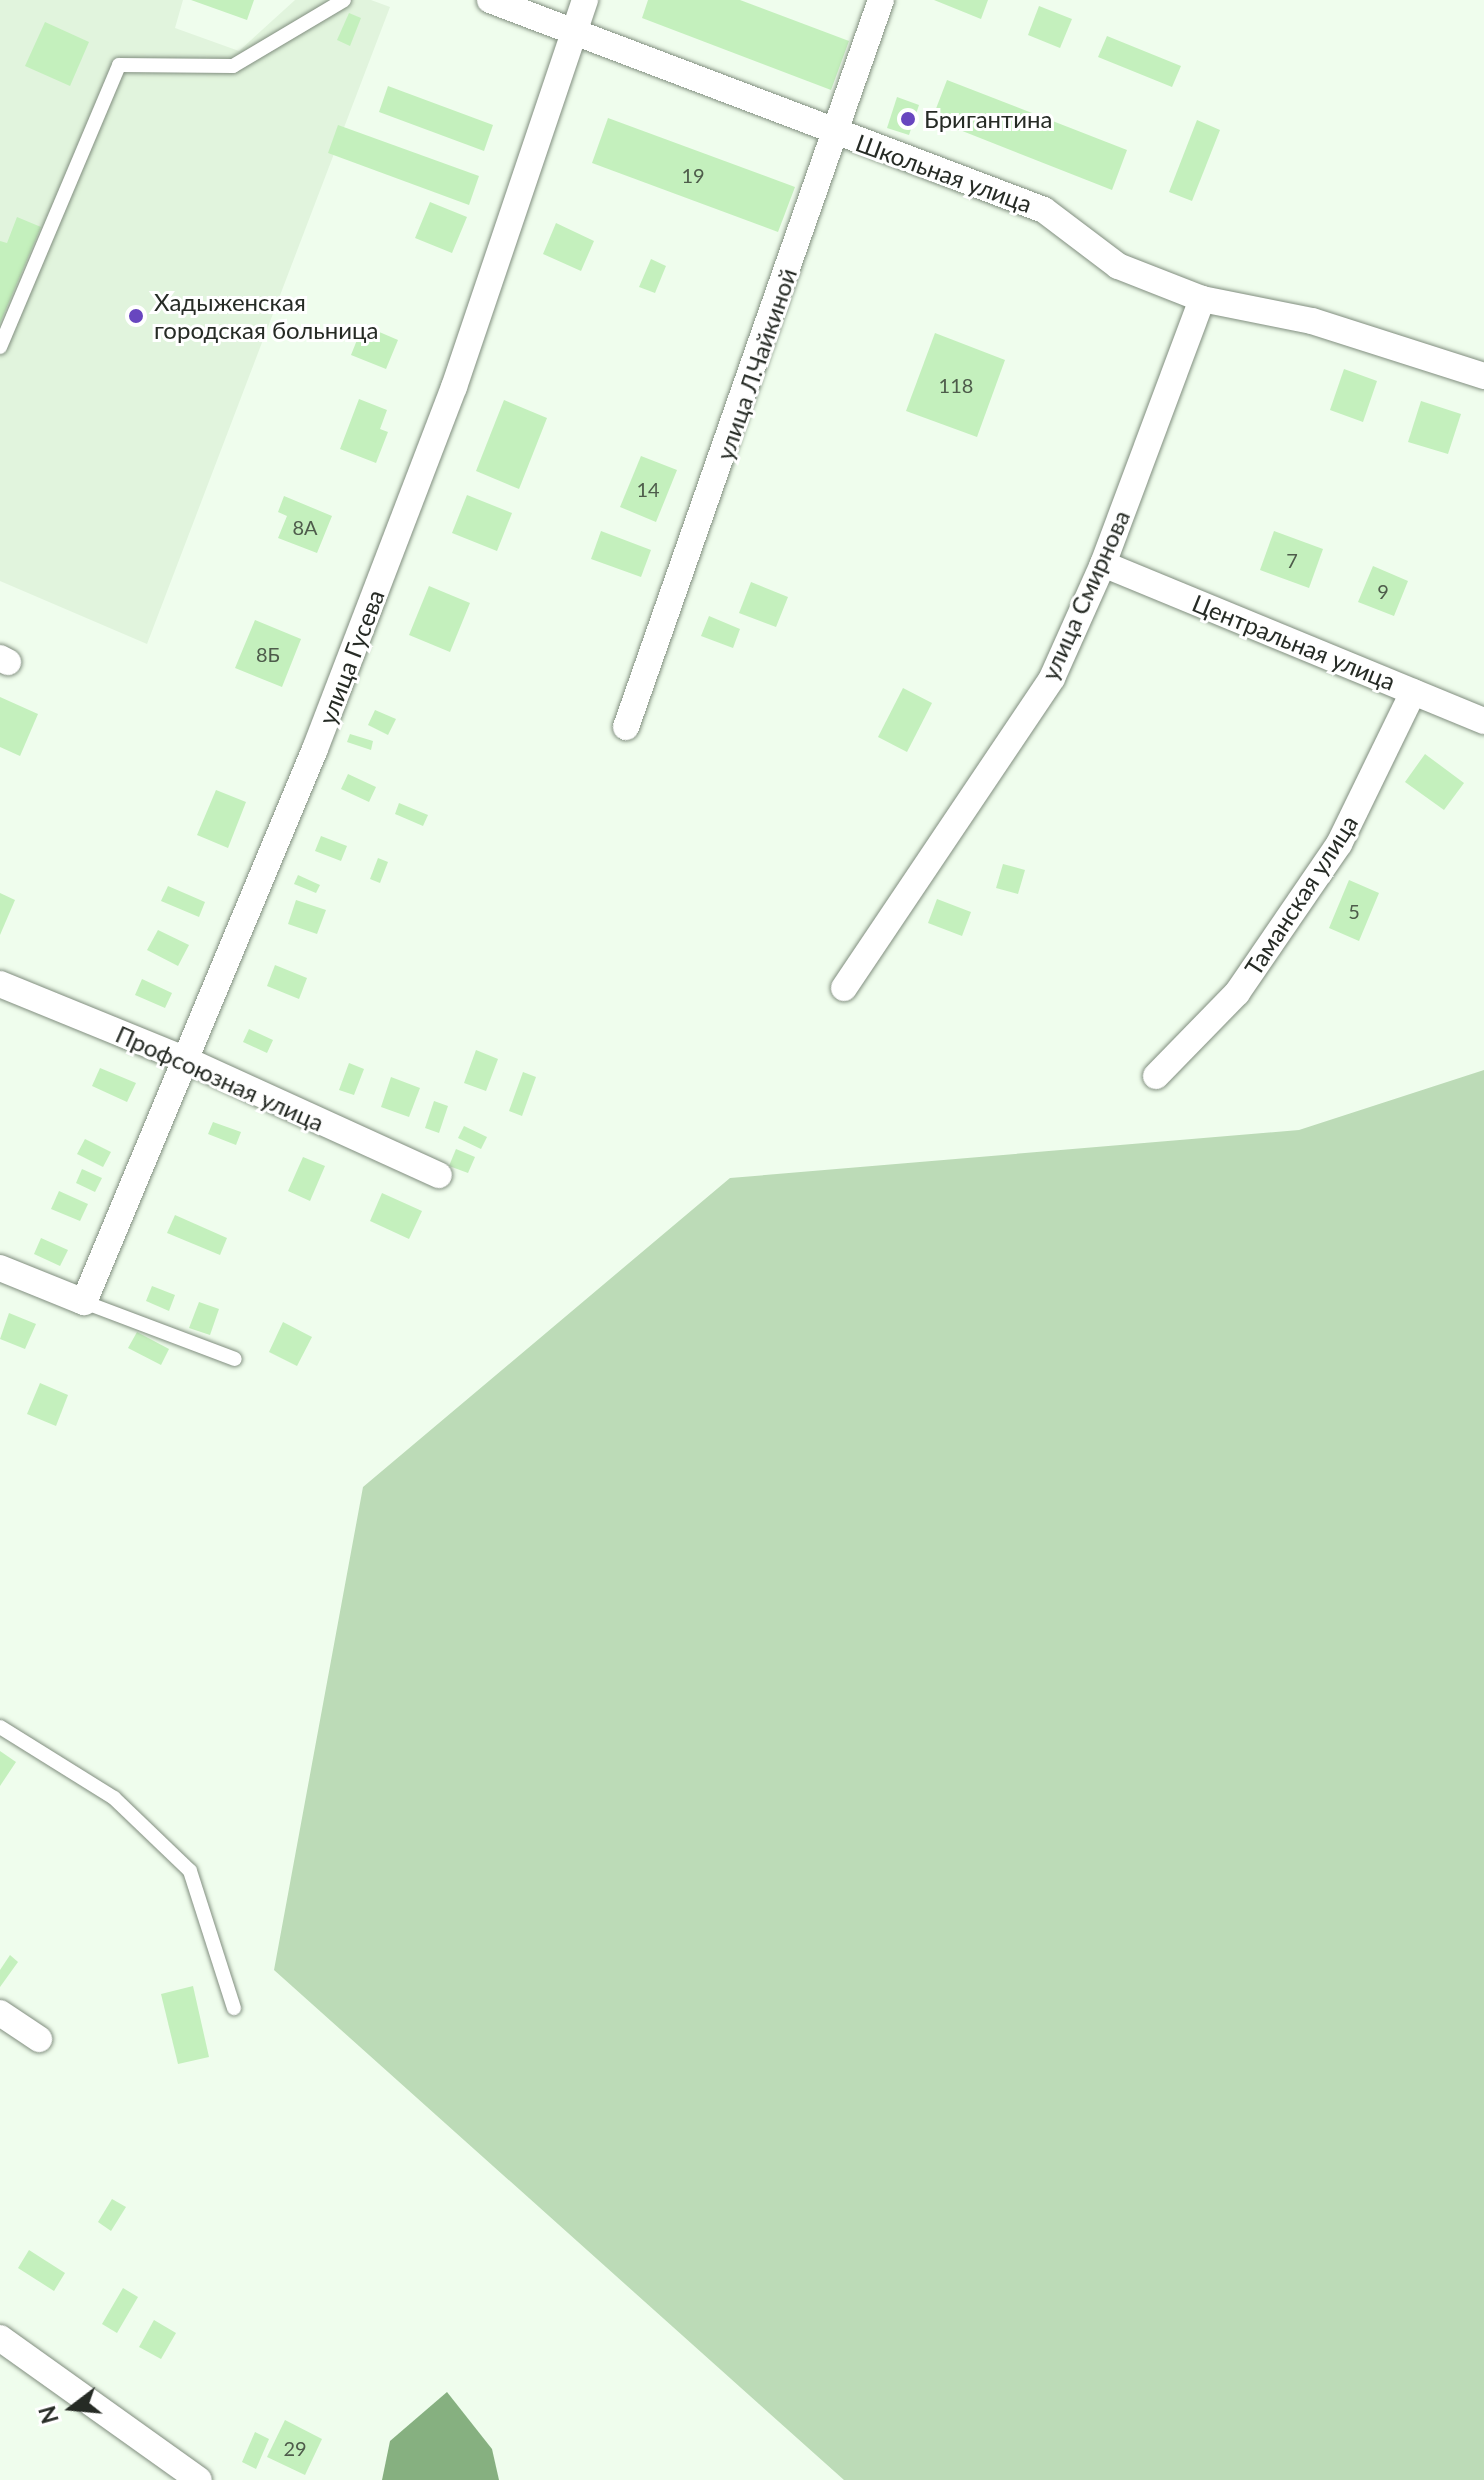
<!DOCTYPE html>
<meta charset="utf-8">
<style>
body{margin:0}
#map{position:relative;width:1484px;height:2480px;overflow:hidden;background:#effded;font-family:Lato,sans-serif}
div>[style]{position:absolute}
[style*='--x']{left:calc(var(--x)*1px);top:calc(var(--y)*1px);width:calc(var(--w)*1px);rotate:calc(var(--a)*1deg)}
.built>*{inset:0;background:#e1f4dd}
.green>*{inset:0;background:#bcdbb7}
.water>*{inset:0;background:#86b080}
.building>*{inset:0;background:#c4f0bd}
.roads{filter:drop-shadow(0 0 2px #818e7f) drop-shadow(0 0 2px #818e7f)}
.service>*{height:14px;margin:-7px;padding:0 7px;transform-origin:7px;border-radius:7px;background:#fff}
.minor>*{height:26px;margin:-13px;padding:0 13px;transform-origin:13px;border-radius:13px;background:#fff}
.dots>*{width:22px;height:22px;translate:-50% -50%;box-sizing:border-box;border:4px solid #fff;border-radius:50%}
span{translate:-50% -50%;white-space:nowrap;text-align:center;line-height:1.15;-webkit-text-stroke:6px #fff;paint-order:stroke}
.number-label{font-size:20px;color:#4e5c4b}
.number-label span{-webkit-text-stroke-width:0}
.poi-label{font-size:24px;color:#262b25}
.left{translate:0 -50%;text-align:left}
.street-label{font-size:24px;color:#262b25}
.north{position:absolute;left:32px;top:2368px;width:80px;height:80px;-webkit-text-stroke:6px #fff;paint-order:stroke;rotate:254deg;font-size:22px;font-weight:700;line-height:32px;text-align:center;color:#262b25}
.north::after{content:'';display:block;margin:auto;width:28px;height:36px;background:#262b25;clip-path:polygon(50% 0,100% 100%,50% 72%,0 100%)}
</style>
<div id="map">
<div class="built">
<div style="clip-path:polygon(0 0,183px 0,175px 28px,239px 51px,295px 0,371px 0,390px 7px,147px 644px,0 581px)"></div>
</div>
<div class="green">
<div style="clip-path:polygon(1484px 1070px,1484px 2480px,844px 2480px,274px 1970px,363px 1487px,730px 1178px,1299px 1130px)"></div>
</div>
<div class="water">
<div style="clip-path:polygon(447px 2392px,492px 2449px,499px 2480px,382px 2480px,390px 2441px)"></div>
</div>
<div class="building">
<div style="clip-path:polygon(191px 0,254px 0,247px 20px)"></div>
<div style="clip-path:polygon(648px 0,740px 0,849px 41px,831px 90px,642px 18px)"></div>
<div style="clip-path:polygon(934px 0,988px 0,981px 19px)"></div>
<div style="clip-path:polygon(1039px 6px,1072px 19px,1060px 48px,1028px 35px)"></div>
<div style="clip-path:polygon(349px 13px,361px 18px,350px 46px,337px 40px)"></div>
<div style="clip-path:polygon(45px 22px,89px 42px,70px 86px,25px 66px)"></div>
<div style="clip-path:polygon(1107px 36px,1181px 66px,1172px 87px,1098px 57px)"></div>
<div style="clip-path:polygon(947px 80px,1127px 150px,1112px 190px,932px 119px)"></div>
<div style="clip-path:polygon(388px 86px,493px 125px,484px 151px,379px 112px)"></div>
<div style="clip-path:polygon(897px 97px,919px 105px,909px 135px,887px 128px)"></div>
<div style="clip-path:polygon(608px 118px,795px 187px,778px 232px,592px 163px)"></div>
<div style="clip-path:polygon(1197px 120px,1220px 130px,1192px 201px,1169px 192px)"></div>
<div style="clip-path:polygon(338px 125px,479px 176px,469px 205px,328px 153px)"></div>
<div style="clip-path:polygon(430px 202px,467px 217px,452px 253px,415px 238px)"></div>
<div style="clip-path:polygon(17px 217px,41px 227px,0 323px,0 241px,7px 243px)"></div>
<div style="clip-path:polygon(556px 223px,594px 241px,581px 271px,543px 254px)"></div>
<div style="clip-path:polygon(651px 259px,666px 266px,655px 293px,639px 287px)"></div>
<div style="clip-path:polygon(363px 325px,398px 340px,386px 369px,351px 355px)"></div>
<div style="clip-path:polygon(935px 333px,1005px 360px,977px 437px,906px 411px)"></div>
<div style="clip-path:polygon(1344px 369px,1377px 381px,1363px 422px,1330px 410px)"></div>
<div style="clip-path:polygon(359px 399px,387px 410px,380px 429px,388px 432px,376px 463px,340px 449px)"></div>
<div style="clip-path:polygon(504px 400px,547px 418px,519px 489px,476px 471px)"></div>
<div style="clip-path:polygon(1421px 401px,1461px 414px,1448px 454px,1408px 442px)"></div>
<div style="clip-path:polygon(641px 456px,677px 470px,656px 522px,620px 507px)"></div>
<div style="clip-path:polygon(467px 495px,512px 513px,497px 551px,452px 533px)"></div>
<div style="clip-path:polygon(284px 496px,332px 516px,317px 553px,278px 538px,287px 516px,278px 512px)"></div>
<div style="clip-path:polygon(601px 531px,651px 550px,641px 577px,591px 559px)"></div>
<div style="clip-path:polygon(1274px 531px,1323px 549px,1309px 588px,1260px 570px)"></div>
<div style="clip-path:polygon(1373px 566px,1408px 581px,1394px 616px,1358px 602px)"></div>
<div style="clip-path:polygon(751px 582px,788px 597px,776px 627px,739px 613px)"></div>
<div style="clip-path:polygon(429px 586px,470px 603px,450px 652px,409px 635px)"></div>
<div style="clip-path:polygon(709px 616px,740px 629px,733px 648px,701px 636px)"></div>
<div style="clip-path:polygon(255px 620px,301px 639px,282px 687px,235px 668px)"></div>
<div style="clip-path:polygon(903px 688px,932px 703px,907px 752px,878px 737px)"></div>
<div style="clip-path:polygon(0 697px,38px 714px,20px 756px,0 747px)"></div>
<div style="clip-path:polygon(375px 710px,396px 719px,388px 735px,368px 725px)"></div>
<div style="clip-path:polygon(350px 734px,373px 741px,371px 750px,347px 742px)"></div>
<div style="clip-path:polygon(1425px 754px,1464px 783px,1444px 810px,1405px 782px)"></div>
<div style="clip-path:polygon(348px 774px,376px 787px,369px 802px,341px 789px)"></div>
<div style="clip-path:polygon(216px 790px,246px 802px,228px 848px,197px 835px)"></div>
<div style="clip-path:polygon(399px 803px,428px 815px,423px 826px,395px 814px)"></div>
<div style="clip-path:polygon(321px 836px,347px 846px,341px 861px,315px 851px)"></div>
<div style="clip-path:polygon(378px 858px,388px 862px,380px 883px,370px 879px)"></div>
<div style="clip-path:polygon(1003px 864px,1025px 870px,1018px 894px,996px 888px)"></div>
<div style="clip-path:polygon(298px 875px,320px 885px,316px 893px,294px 884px)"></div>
<div style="clip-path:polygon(1349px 880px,1379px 893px,1359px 941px,1329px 928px)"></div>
<div style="clip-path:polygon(168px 886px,205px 902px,199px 917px,161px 901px)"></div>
<div style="clip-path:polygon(0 893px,15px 900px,0 935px)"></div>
<div style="clip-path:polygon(937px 899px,971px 912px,962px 936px,928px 923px)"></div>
<div style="clip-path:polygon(296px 900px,326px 910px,317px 934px,288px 924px)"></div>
<div style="clip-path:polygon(158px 930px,189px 945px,178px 966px,147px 950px)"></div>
<div style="clip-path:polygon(275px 965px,307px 978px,299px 999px,267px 986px)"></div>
<div style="clip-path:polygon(142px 979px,172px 993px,165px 1008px,135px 995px)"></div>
<div style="clip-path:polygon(249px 1029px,273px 1040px,267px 1053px,243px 1042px)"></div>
<div style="clip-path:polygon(476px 1050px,498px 1059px,486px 1091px,464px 1083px)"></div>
<div style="clip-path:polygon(349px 1063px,364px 1069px,354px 1095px,339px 1090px)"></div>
<div style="clip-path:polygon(100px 1068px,136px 1083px,127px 1102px,92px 1086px)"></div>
<div style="clip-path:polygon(523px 1072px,536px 1077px,522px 1116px,509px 1111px)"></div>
<div style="clip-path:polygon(391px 1077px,420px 1088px,409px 1117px,381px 1107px)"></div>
<div style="clip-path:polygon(434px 1101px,448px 1106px,439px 1133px,425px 1128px)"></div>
<div style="clip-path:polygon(213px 1122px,241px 1132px,236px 1145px,208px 1134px)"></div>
<div style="clip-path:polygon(464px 1126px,487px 1137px,481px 1149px,458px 1138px)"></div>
<div style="clip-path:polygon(85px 1139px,111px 1152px,103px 1167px,77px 1154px)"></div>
<div style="clip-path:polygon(456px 1149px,475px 1157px,468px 1173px,449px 1166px)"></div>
<div style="clip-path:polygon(303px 1157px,325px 1166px,310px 1201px,288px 1191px)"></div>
<div style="clip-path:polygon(82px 1169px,102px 1178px,95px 1192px,76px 1183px)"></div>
<div style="clip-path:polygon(59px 1191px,88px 1204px,80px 1221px,51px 1209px)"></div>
<div style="clip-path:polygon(382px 1193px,422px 1211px,409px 1239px,370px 1221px)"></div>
<div style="clip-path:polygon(175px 1215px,227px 1238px,220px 1255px,167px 1233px)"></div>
<div style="clip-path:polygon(41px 1238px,68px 1250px,60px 1266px,34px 1254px)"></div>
<div style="clip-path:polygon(152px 1286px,175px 1295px,169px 1311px,146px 1301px)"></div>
<div style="clip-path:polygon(199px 1302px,219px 1309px,210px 1335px,189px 1328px)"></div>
<div style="clip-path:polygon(9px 1313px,36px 1324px,25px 1349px,0 1339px)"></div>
<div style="clip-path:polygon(283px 1322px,312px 1337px,297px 1366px,269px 1352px)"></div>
<div style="clip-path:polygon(137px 1332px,169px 1349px,161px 1365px,128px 1348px)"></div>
<div style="clip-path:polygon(40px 1383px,68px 1395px,56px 1426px,27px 1414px)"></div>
<div style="clip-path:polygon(0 1751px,16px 1762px,0 1786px)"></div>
<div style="clip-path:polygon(10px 1955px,18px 1962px,0 1987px,0 1970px)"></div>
<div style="clip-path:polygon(193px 1986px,209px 2057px,178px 2064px,161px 1994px)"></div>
<div style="clip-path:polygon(112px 2199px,126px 2207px,111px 2231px,98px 2222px)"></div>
<div style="clip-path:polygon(29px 2250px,65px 2273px,54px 2291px,18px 2268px)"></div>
<div style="clip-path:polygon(123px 2288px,138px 2297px,117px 2333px,102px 2324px)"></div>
<div style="clip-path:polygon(154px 2320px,176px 2333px,161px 2359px,139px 2347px)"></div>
<div style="clip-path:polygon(285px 2420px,322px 2439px,305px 2475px,267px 2457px)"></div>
<div style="clip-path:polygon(255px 2432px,269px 2439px,256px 2469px,242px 2462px)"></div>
</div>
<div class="roads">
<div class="service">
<div style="--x:0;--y:347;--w:306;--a:-67.1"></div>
<div style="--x:119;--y:65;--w:114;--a:0.5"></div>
<div style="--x:233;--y:66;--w:129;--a:-30.7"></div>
<div style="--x:84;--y:1302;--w:161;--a:20.7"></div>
<div style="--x:0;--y:1727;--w:134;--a:31.9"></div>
<div style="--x:114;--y:1798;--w:105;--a:43.8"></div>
<div style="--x:190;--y:1871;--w:144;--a:72.2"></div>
</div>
<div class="minor">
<div style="--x:490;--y:0;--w:592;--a:20.76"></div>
<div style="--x:1044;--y:210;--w:93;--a:37.1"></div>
<div style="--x:1118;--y:266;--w:90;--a:21.4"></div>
<div style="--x:1202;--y:299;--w:112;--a:11.3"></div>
<div style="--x:1312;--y:321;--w:181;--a:17.7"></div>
<div style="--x:1103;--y:564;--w:412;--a:22.4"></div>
<div style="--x:0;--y:658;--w:9;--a:27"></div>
<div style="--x:626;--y:727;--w:770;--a:-70.67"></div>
<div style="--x:0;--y:984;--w:199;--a:22.2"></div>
<div style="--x:184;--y:1059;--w:280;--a:24.5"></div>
<div style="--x:844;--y:988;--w:373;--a:-56.1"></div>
<div style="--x:1052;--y:678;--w:125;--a:-65.9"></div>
<div style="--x:1103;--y:564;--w:283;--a:-69.5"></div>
<div style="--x:1156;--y:1076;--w:116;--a:-45.7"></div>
<div style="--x:1237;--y:993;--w:181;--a:-55.6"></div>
<div style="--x:1339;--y:844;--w:169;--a:-64"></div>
<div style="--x:0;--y:1268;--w:91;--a:22"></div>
<div style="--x:84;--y:1302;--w:599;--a:-67.33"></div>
<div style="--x:315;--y:749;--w:388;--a:-69"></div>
<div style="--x:454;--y:387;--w:409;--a:-71.3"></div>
<div style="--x:0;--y:2013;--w:47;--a:33.7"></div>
<div style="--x:0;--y:2338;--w:244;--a:35.5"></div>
</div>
</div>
<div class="dots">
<div style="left:908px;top:119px;background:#6846bf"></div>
<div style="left:136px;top:316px;background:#6846bf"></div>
</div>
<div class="number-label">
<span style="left:693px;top:175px">19</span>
<span style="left:956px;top:385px">118</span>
<span style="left:648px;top:489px">14</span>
<span style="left:305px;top:527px">8А</span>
<span style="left:1292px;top:560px">7</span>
<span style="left:1383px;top:591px">9</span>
<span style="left:268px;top:654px">8Б</span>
<span style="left:1354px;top:911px">5</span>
<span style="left:295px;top:2448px">29</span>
</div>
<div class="poi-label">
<span class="left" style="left:924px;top:119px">Бригантина</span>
<span class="left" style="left:154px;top:316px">Хадыженская<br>городская больница</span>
</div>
<div class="street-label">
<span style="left:944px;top:173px;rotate:20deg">Школьная улица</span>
<span style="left:756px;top:364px;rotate:-71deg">улица Л.Чайкиной</span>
<span style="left:1085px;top:595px;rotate:-66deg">улица Смирнова</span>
<span style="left:1294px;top:642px;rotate:22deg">Центральная улица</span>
<span style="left:351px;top:657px;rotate:-69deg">улица Гусева</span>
<span style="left:1301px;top:895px;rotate:-57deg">Таманская улица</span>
<span style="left:220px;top:1078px;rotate:24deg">Профсоюзная улица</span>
</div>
<div class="north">N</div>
</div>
